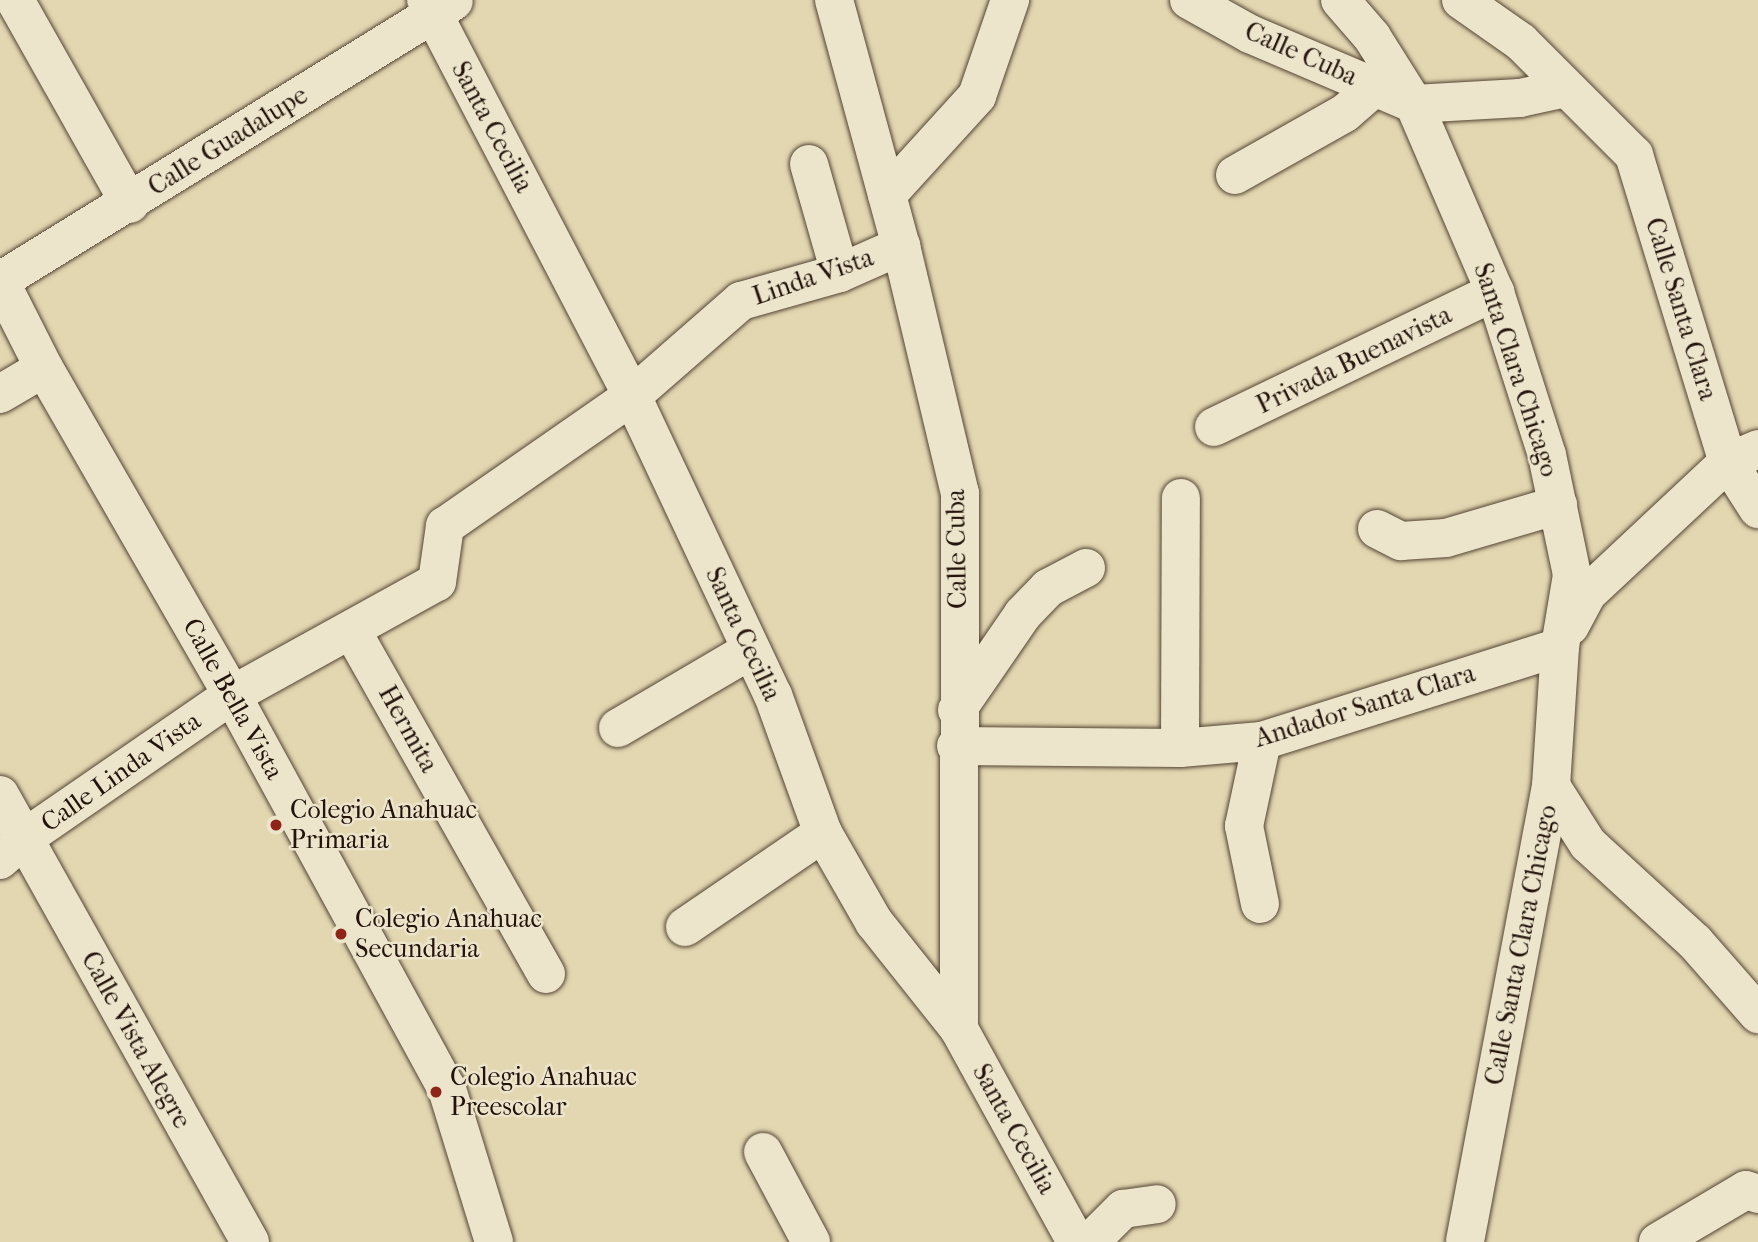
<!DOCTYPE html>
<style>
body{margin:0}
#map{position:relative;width:1758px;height:1242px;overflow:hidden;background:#e2d7b1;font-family:"IM FELL French Canon",serif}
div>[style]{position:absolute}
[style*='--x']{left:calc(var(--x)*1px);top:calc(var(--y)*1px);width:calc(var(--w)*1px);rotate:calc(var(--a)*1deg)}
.roads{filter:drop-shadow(0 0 2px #544434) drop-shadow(0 0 2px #544434)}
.minor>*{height:38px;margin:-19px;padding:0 19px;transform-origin:19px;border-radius:19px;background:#ece5cc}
.dots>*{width:19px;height:19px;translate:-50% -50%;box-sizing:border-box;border:4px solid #ece5cc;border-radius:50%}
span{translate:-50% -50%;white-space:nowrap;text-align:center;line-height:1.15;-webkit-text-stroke:5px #ece5cc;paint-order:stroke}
.street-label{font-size:26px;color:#24130b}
.poi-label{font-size:26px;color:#24130b}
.left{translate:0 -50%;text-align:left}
</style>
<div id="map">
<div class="roads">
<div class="minor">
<div style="--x:15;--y:0;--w:234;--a:60.6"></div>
<div style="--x:426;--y:0;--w:446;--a:62.5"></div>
<div style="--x:632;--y:396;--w:331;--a:64.8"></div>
<div style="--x:773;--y:695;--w:147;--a:70.1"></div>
<div style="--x:823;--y:833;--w:103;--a:60.2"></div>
<div style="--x:874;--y:922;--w:137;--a:51.5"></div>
<div style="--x:959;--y:1029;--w:243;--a:61.2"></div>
<div style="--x:834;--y:0;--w:255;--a:74.8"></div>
<div style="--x:901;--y:246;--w:254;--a:76.6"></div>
<div style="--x:960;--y:493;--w:536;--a:90.11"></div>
<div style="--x:1189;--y:0;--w:70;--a:29.1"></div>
<div style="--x:1250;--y:34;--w:178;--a:23.1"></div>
<div style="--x:1414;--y:104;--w:106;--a:-3.2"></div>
<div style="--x:1520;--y:98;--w:47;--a:-12.3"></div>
<div style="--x:1340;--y:0;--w:49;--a:49.1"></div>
<div style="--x:1372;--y:37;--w:79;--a:57.9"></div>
<div style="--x:1414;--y:104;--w:205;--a:66.7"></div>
<div style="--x:1495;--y:292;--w:171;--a:72.3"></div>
<div style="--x:1547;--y:455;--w:123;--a:78.2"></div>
<div style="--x:1572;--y:575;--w:73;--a:99.5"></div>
<div style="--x:1560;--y:647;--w:139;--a:93.7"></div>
<div style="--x:1551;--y:786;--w:464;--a:100.7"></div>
<div style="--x:1461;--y:0;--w:73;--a:35"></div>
<div style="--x:1521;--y:42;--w:160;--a:45"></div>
<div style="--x:1634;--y:155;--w:321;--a:73"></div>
<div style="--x:1728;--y:462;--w:56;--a:57.4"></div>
<div style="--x:809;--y:164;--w:113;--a:74.1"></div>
<div style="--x:1235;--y:175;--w:126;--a:-29.4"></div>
<div style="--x:1345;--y:113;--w:40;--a:-41"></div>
<div style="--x:887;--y:195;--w:134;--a:-47.7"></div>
<div style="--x:977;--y:96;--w:102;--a:-71"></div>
<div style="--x:0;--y:281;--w:97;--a:63.2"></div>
<div style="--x:44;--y:368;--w:377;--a:60.1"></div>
<div style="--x:232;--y:695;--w:449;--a:61.4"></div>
<div style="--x:447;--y:1089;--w:160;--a:72.9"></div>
<div style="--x:0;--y:281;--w:533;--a:-31.66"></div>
<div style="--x:0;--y:394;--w:51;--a:-30.6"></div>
<div style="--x:1214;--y:427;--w:312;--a:-25.7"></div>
<div style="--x:1377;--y:529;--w:27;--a:27"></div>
<div style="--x:1401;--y:541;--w:45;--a:-3.8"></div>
<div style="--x:1446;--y:538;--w:117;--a:-16.4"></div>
<div style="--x:1570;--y:626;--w:36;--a:-62"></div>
<div style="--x:1587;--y:594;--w:193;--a:-43.1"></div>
<div style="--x:1728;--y:462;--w:33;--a:-23"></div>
<div style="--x:352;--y:631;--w:394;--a:60.5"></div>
<div style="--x:957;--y:710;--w:116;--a:-55.5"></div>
<div style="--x:1023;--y:614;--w:36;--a:-46"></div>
<div style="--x:1048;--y:588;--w:43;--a:-27.8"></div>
<div style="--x:618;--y:728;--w:154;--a:-30.4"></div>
<div style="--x:956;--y:746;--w:224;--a:0.5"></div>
<div style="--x:1180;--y:748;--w:82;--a:-4.9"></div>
<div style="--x:1262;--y:741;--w:312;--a:-17.5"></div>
<div style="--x:1180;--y:748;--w:250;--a:-89.8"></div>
<div style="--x:1551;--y:786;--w:69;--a:57.5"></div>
<div style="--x:1588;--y:844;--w:145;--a:42.5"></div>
<div style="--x:1695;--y:942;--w:96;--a:48.8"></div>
<div style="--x:0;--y:795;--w:512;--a:60.78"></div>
<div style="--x:0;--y:860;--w:31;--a:-42"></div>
<div style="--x:23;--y:839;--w:254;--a:-34.6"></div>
<div style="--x:232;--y:695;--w:234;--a:-28.9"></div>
<div style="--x:437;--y:582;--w:57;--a:-81.9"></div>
<div style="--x:445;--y:526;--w:228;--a:-34.8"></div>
<div style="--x:632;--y:396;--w:145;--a:-41.1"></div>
<div style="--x:741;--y:301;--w:103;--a:-15.8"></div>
<div style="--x:840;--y:273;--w:67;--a:-23.9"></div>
<div style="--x:1260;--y:904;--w:80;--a:-101.6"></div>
<div style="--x:1244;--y:826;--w:87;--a:-78"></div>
<div style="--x:685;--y:927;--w:167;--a:-34.3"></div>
<div style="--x:763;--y:1152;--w:102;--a:61.9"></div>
<div style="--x:1090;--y:1242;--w:47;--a:-45"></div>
<div style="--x:1123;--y:1209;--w:34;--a:-8"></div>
<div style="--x:1658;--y:1242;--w:102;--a:-30.6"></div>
<div style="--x:1746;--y:1190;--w:13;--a:18"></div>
</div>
</div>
<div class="dots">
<div style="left:276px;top:825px;background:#8f2418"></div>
<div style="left:341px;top:934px;background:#8f2418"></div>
<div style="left:436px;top:1092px;background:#8f2418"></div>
</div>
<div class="street-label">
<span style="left:1301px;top:54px;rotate:24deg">Calle Cuba</span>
<span style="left:492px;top:127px;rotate:62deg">Santa Cecilia</span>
<span style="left:228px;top:141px;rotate:-32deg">Calle Guadalupe</span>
<span style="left:813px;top:277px;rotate:-19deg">Linda Vista</span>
<span style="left:1681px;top:309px;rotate:73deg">Calle Santa Clara</span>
<span style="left:1354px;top:360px;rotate:-26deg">Privada Buenavista</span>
<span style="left:1516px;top:370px;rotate:72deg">Santa Clara Chicago</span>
<span style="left:957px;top:549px;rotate:-91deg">Calle Cuba</span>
<span style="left:743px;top:634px;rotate:65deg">Santa Cecilia</span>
<span style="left:233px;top:699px;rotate:61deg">Calle Bella Vista</span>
<span style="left:1365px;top:706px;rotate:-17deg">Andador Santa Clara</span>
<span style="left:408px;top:729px;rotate:61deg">Hermita</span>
<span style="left:121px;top:772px;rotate:-35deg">Calle Linda Vista</span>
<span style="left:1521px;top:945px;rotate:-79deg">Calle Santa Clara Chicago</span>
<span style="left:136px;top:1040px;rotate:61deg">Calle Vista Alegre</span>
<span style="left:1014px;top:1129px;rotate:61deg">Santa Cecilia</span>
</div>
<div class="poi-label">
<span class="left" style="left:290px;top:825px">Colegio Anahuac<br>Primaria</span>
<span class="left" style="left:355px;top:934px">Colegio Anahuac<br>Secundaria</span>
<span class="left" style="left:450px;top:1092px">Colegio Anahuac<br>Preescolar</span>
</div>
</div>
